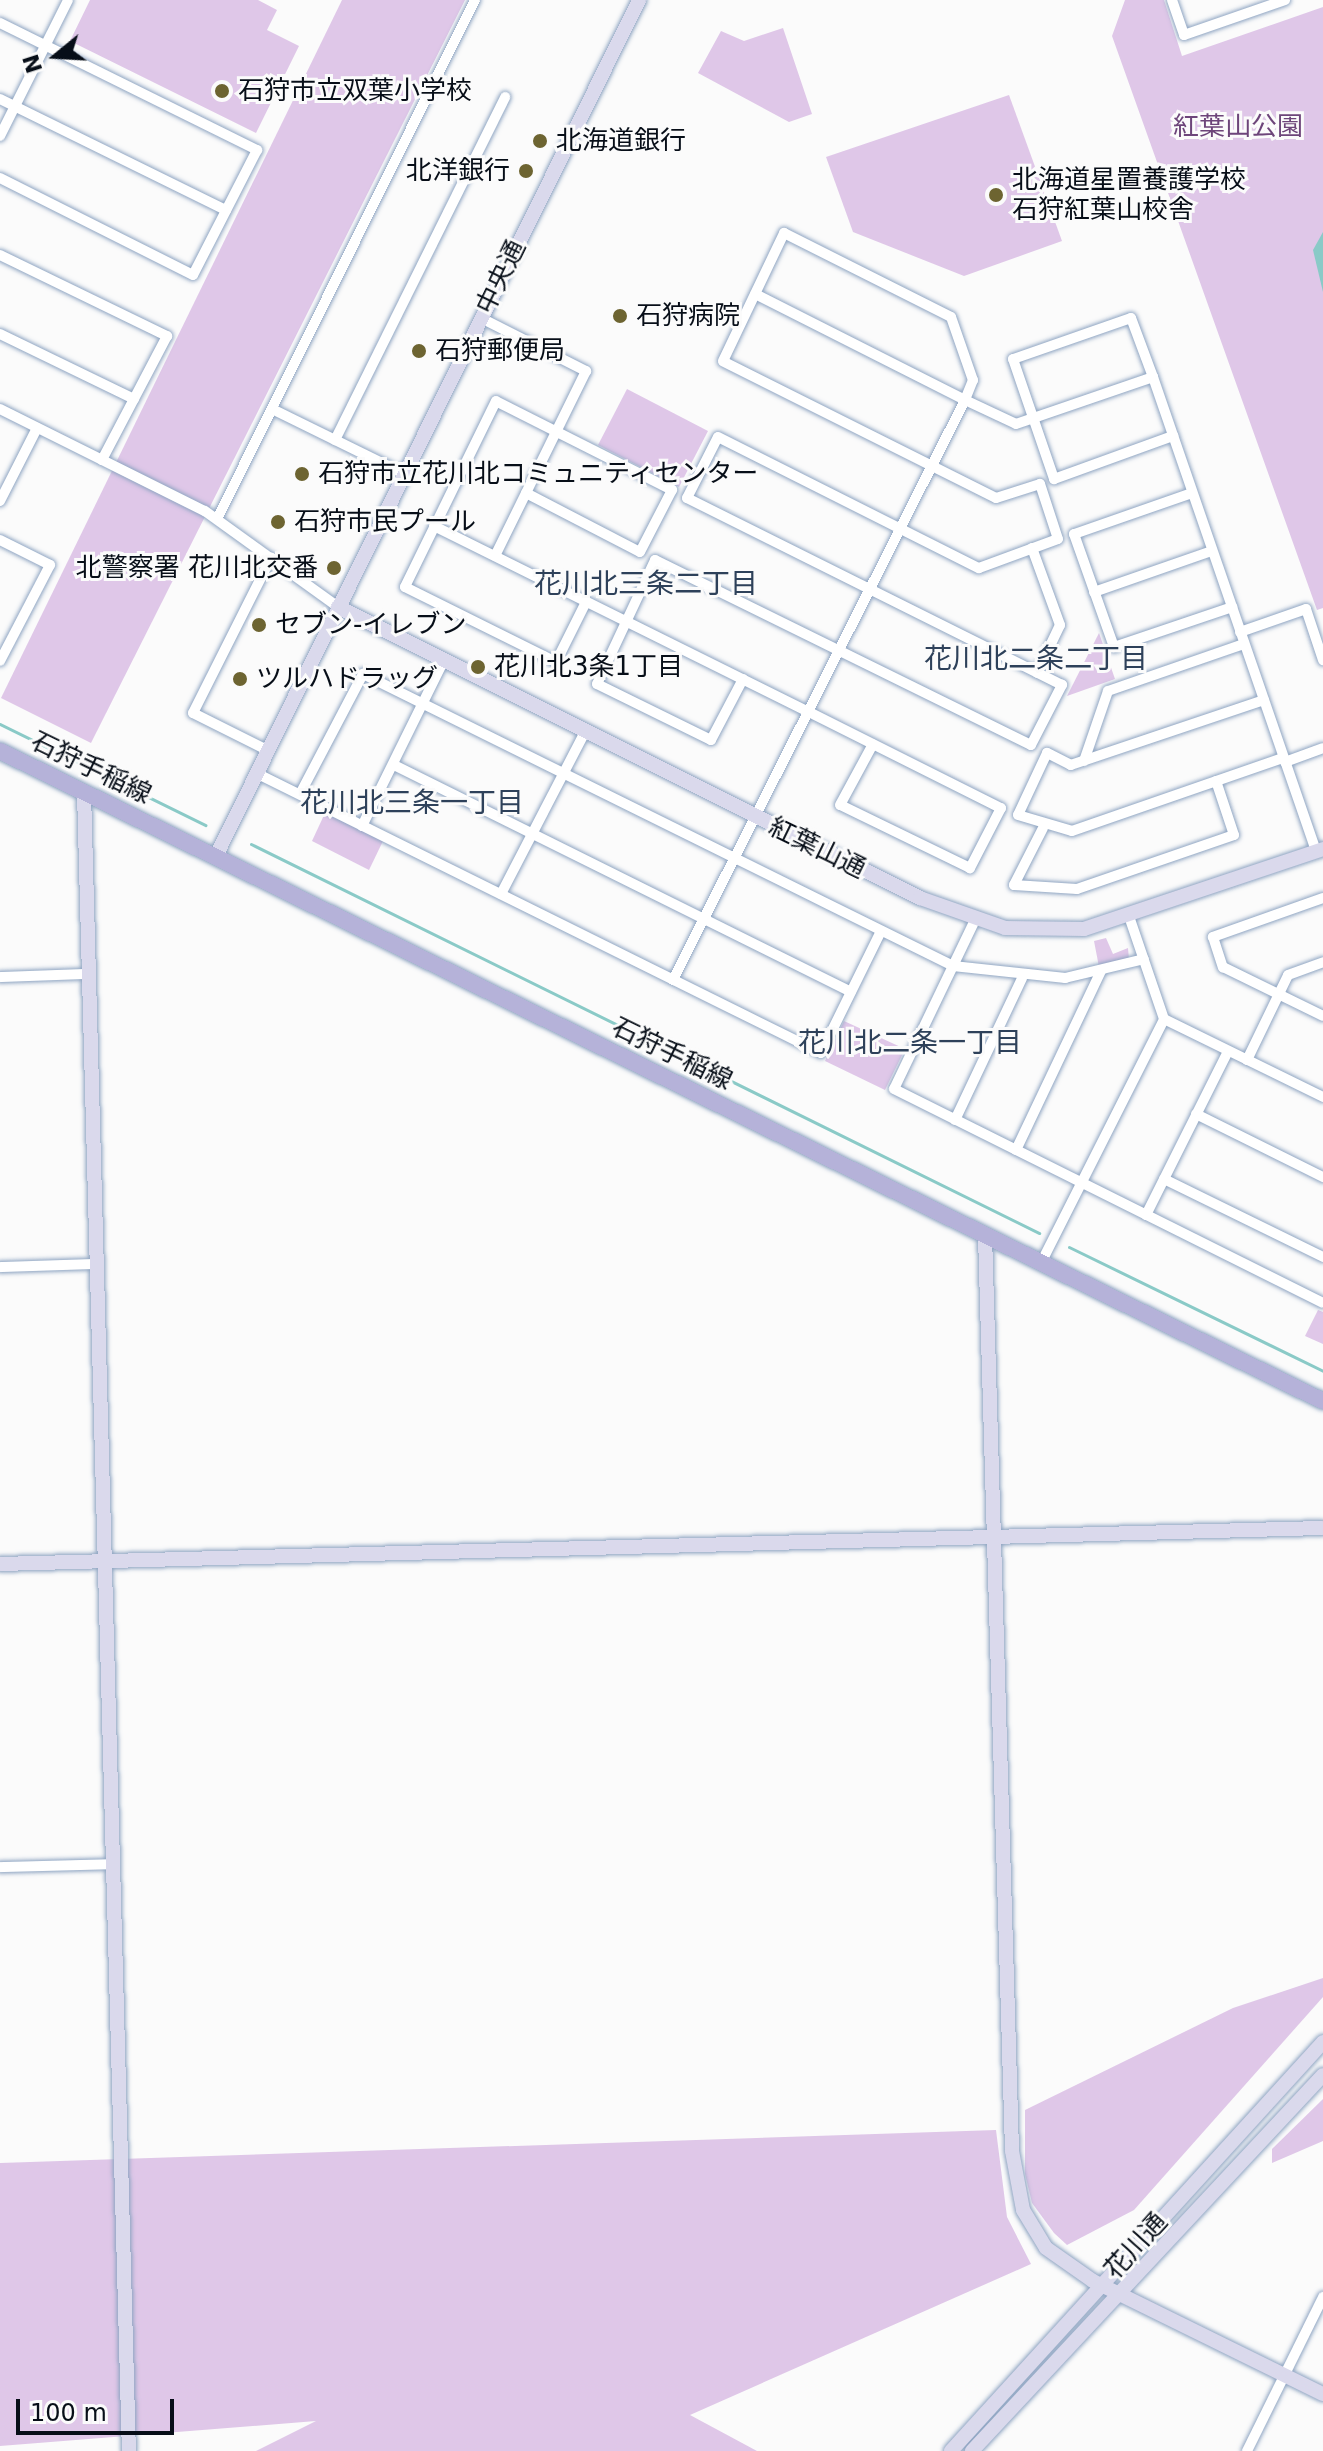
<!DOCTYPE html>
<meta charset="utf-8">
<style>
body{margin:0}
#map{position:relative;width:1323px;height:2451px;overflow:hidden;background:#fbfbfb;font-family:"DejaVu Sans","Noto Sans JP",sans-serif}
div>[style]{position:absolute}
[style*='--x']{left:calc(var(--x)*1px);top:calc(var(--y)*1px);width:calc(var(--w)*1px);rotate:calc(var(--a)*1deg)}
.green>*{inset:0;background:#dfc7e8}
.water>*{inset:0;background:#8acac7}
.stream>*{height:3px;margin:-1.5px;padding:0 1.5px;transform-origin:1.5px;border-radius:1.5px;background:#8acac7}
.roads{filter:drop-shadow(0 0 2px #8fa5c2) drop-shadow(0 0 2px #8fa5c2)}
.street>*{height:10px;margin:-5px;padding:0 5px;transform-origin:5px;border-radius:5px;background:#fff}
.secondary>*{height:14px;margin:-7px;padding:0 7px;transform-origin:7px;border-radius:7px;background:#dad9ec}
.primary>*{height:16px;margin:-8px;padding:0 8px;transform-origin:8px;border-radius:8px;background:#b5b2d9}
.dots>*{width:22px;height:22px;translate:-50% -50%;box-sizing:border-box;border:4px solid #fbfbfb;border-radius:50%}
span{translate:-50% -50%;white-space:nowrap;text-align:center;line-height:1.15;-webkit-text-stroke:6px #fbfbfb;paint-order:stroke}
.poi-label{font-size:26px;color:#070e18}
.left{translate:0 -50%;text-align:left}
.right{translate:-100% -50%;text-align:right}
.park-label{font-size:26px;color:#6d457a}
.street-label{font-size:26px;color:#070e18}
.neighbourhood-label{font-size:28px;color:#2e415a}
.north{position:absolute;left:16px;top:16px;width:80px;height:80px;-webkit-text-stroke:6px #fbfbfb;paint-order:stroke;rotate:252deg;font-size:22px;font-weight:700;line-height:32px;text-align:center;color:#070e18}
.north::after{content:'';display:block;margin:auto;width:28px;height:36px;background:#070e18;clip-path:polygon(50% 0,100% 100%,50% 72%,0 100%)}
.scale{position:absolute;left:16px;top:2399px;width:158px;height:36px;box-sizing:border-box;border:4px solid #070e18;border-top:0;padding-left:10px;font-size:24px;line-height:28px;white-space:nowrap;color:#070e18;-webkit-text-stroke:6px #fbfbfb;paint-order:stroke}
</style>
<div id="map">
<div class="green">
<div style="clip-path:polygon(90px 0,258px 0,277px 10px,267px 30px,299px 46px,256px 133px,70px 41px)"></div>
<div style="clip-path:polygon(342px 0,465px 0,91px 743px,1px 698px)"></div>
<div style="clip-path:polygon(1125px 0,1164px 0,1182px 56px,1323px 7px,1323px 608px,1317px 610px,1112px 36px)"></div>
<div style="clip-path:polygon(783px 28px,812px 114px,789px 122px,698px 73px,721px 31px,744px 41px)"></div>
<div style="clip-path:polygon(1009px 95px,1062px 241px,964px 276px,853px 232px,826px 157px)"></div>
<div style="clip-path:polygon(627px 389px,708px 431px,679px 487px,598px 445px)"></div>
<div style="clip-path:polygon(1099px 633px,1115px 679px,1067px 696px)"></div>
<div style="clip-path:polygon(325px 813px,383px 841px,369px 870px,312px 841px)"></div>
<div style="clip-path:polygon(1106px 938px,1113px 954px,1128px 948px,1129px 959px,1099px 967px,1094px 941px)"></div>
<div style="clip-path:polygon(844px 1021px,905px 1049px,885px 1090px,825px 1061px)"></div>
<div style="clip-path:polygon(1318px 1310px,1323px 1312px,1323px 1344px,1305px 1336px)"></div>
<div style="clip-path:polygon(1323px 1978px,1323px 1997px,1134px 2210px,1067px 2245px,1054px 2233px,1032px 2203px,1025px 2174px,1025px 2110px,1233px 2008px)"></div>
<div style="clip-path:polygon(1323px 2099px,1323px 2141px,1272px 2163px,1272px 2149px)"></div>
<div style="clip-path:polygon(996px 2130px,1007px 2217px,1031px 2264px,690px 2415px,757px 2451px,256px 2451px,316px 2421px,0 2446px,0 2163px)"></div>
</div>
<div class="water">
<div style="clip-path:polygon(1323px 232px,1323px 292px,1313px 250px)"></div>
</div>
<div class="stream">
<div style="--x:0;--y:724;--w:229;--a:26.2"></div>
<div style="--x:251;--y:844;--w:879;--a:26.27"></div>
<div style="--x:1069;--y:1247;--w:283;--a:26"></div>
</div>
<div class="roads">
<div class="street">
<div style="--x:1172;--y:0;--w:37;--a:71"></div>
<div style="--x:1184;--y:35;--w:107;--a:-19.1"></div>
<div style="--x:0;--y:23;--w:287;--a:26.3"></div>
<div style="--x:257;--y:150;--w:140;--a:117.1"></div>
<div style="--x:193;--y:275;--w:216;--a:-153.3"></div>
<div style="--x:0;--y:99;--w:252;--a:26.2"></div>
<div style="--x:0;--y:136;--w:152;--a:-63.4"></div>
<div style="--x:0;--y:255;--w:186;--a:25.9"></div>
<div style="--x:167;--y:336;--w:140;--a:117.7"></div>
<div style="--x:481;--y:318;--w:118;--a:26.8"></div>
<div style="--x:586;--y:371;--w:206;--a:116.2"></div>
<div style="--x:0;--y:334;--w:149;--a:25.9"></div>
<div style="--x:1153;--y:377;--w:63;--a:-110.4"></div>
<div style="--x:1131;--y:318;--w:125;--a:160.8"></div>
<div style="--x:1013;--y:359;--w:127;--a:71.1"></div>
<div style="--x:1054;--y:479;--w:127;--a:-19.9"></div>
<div style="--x:0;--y:409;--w:229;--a:26.5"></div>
<div style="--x:205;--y:511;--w:164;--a:35.8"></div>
<div style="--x:272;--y:409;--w:147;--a:26.2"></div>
<div style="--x:335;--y:440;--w:383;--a:-63.6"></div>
<div style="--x:526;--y:493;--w:128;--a:27.4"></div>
<div style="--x:640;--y:552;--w:70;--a:-62.7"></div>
<div style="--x:672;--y:490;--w:197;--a:-153.2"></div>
<div style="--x:496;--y:401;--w:207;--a:116.1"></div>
<div style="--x:405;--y:587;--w:169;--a:26.4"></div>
<div style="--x:556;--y:662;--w:67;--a:-63.4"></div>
<div style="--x:1192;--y:493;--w:125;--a:160.8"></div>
<div style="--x:1074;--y:534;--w:120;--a:70.5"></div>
<div style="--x:1114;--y:647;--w:125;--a:-18.7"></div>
<div style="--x:0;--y:501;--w:82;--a:-63.1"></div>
<div style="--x:217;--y:519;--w:580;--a:-63.57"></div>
<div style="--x:434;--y:526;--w:416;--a:26.4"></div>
<div style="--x:807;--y:711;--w:217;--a:26.6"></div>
<div style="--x:1001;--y:808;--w:68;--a:117.3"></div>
<div style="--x:970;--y:868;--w:144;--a:-154.1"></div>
<div style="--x:840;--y:805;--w:69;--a:-61.6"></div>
<div style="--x:0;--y:540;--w:56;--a:26.6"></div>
<div style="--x:50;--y:565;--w:108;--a:117.5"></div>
<div style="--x:1032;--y:548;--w:82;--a:70"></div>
<div style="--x:1060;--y:625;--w:53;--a:115.6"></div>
<div style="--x:1094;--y:592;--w:125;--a:-19.2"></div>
<div style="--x:1240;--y:632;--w:70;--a:-19.2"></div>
<div style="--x:1306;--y:609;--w:54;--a:71.6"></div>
<div style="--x:743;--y:679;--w:69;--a:117.7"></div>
<div style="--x:711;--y:740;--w:127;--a:-153.8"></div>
<div style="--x:597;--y:684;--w:137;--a:-64.9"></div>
<div style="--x:655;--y:560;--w:419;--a:26.2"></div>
<div style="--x:1031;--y:745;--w:68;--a:-62.7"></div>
<div style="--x:1062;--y:685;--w:419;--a:-153.5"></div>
<div style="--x:687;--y:498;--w:68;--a:-63.1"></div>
<div style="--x:718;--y:437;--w:292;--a:26.7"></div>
<div style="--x:979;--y:568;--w:84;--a:-20.2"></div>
<div style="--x:1058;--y:539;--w:58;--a:-108.1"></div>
<div style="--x:1040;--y:484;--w:46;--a:162.3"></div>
<div style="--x:996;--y:498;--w:305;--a:-153.4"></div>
<div style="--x:723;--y:361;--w:142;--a:-64.5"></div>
<div style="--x:784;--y:233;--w:187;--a:26.7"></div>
<div style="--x:951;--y:317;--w:67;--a:70.8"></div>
<div style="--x:973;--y:380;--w:22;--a:112"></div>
<div style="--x:965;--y:400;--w:235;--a:-153.2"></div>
<div style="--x:1264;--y:700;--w:204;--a:161.4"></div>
<div style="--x:1071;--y:765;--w:27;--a:-153"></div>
<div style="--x:1047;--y:753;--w:68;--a:115.1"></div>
<div style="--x:1018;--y:815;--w:56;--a:16.5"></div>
<div style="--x:1072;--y:831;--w:223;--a:-19.1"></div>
<div style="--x:269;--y:751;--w:85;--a:-153.4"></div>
<div style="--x:193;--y:713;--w:174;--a:-63.3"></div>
<div style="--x:1084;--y:761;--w:74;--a:-71.1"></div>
<div style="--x:1108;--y:691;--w:144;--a:-19.1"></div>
<div style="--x:1285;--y:762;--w:40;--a:-20.2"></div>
<div style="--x:394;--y:765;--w:510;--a:26.41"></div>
<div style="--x:258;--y:774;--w:628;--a:26.36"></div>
<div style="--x:821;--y:1053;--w:136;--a:-63.8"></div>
<div style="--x:300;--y:794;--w:136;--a:-62.3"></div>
<div style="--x:363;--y:674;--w:658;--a:26.33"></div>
<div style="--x:953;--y:966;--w:113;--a:6.1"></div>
<div style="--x:1065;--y:978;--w:81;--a:-13.5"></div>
<div style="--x:362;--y:826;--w:185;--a:-63.7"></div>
<div style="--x:1043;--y:828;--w:64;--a:117"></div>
<div style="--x:1014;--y:885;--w:63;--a:3.6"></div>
<div style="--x:1077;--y:889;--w:166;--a:-19"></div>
<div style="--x:1234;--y:835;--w:57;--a:-108.4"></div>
<div style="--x:501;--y:894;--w:182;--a:-62.6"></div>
<div style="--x:1323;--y:898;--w:117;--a:160.5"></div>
<div style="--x:1213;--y:937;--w:32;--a:72"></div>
<div style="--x:1223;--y:967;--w:111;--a:26.1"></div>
<div style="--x:975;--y:920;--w:187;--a:115.6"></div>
<div style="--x:894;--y:1089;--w:479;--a:26.5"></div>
<div style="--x:0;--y:977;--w:86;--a:-2"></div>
<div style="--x:673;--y:980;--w:649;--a:-63.28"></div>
<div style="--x:965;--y:400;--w:56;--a:25.2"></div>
<div style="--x:1016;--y:424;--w:145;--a:-18.9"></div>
<div style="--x:1153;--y:377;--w:501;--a:71.02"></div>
<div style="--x:1164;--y:1019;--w:177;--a:26.1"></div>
<div style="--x:1247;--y:1060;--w:94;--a:-64.2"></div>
<div style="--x:1288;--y:975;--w:37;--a:-20"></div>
<div style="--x:1196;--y:1114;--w:142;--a:26.4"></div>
<div style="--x:955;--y:1120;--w:157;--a:-64.7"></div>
<div style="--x:1016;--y:1150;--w:198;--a:-64.6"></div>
<div style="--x:1164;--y:1179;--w:177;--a:26.1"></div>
<div style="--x:1146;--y:1215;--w:183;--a:-63.4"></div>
<div style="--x:1041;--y:1263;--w:273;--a:-63.2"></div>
<div style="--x:1164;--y:1019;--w:109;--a:-108.8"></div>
<div style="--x:0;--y:1267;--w:96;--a:-1.8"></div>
<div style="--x:0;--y:1867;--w:114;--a:-1.5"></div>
<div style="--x:1247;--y:2451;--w:172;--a:-63.7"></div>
</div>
<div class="secondary">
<div style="--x:338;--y:607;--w:651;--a:26.57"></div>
<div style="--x:920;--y:898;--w:90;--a:19.4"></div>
<div style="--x:1005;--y:928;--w:79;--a:0.7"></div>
<div style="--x:1084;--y:929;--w:252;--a:-18.5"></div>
<div style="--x:84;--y:792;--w:1660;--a:88.45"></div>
<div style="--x:216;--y:856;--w:955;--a:-63.7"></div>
<div style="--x:985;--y:1235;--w:916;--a:88.31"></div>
<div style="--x:1012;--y:2151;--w:60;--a:79.4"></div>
<div style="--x:1023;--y:2210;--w:44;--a:58.8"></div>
<div style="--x:1046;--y:2248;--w:57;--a:35.1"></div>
<div style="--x:1093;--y:2281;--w:256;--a:26.2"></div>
<div style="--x:0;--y:1564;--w:1323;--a:-1.56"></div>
<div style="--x:951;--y:2451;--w:553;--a:-47.71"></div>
<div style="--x:972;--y:2451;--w:514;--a:-46.97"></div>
</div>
<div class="primary">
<div style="--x:0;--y:751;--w:1474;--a:26.17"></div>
</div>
</div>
<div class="dots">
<div style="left:222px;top:91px;background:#6d6431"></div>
<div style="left:540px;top:141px;background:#6d6431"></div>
<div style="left:526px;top:171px;background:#6d6431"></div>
<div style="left:996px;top:195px;background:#6d6431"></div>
<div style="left:620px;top:316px;background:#6d6431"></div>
<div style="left:419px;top:351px;background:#6d6431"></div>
<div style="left:302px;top:474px;background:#6d6431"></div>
<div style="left:278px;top:522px;background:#6d6431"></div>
<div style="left:334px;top:568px;background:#6d6431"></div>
<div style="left:259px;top:625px;background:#6d6431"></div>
<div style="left:478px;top:667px;background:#6d6431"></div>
<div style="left:240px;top:679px;background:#6d6431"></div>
</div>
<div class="poi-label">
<span class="left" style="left:238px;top:91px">石狩市立双葉小学校</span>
<span class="left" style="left:556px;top:141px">北海道銀行</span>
<span class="right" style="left:510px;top:171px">北洋銀行</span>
<span class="left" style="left:1012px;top:195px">北海道星置養護学校<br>石狩紅葉山校舎</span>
<span class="left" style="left:636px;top:316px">石狩病院</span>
<span class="left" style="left:435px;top:351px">石狩郵便局</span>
<span class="left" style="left:318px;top:474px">石狩市立花川北コミュニティセンター</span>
<span class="left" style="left:294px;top:522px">石狩市民プール</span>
<span class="right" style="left:318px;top:568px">北警察署 花川北交番</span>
<span class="left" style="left:275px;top:625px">セブン-イレブン</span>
<span class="left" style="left:494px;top:667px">花川北3条1丁目</span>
<span class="left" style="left:256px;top:679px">ツルハドラッグ</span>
</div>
<div class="park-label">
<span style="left:1238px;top:127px">紅葉山公園</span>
</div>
<div class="street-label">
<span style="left:501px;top:277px;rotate:-64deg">中央通</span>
<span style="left:91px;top:768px;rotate:26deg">石狩手稲線</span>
<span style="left:817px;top:848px;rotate:26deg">紅葉山通</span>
<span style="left:672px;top:1054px;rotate:26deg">石狩手稲線</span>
<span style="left:1136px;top:2246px;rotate:-48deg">花川通</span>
</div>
<div class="neighbourhood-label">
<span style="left:646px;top:584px">花川北三条二丁目</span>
<span style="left:1036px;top:659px">花川北二条二丁目</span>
<span style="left:412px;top:803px">花川北三条一丁目</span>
<span style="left:910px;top:1043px">花川北二条一丁目</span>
</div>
<div class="north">N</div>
<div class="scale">100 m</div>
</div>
